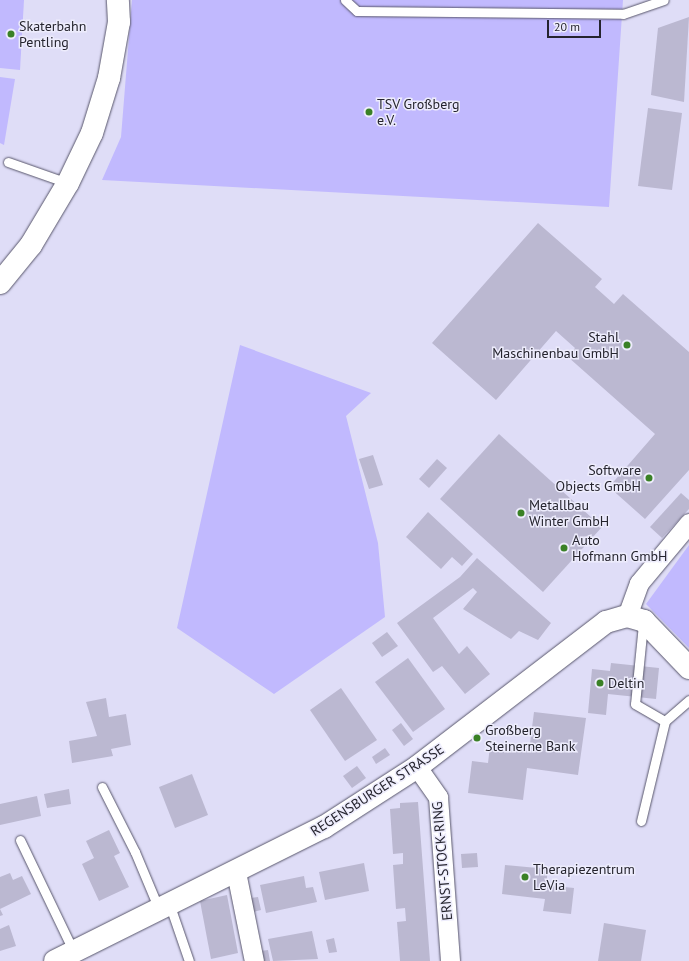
<!DOCTYPE html>
<meta charset="utf-8">
<style>
body{margin:0}
#map{position:relative;width:689px;height:961px;overflow:hidden;background:#dfddf7;font-family:"PT Sans",sans-serif}
div>[style]{position:absolute}
[style*='--x']{left:calc(var(--x)*1px);top:calc(var(--y)*1px);width:calc(var(--w)*1px);rotate:calc(var(--a)*1deg)}
.green>*{inset:0;background:#c1b9fe}
.building>*{inset:0;background:#bbb8d1}
.roads{filter:drop-shadow(0 0 1px #58566b) drop-shadow(0 0 1px #58566b)}
.service>*{height:9px;margin:-4.5px;padding:0 4.5px;transform-origin:4.5px;border-radius:4.5px;background:#fff}
.minor>*{height:19px;margin:-9.5px;padding:0 9.5px;transform-origin:9.5px;border-radius:9.5px;background:#fff}
.tertiary>*{height:22px;margin:-11px;padding:0 11px;transform-origin:11px;border-radius:11px;background:#fff}
.dots>*{width:11px;height:11px;translate:-50% -50%;box-sizing:border-box;border:2px solid #edecfc;border-radius:50%}
span{translate:-50% -50%;white-space:nowrap;text-align:center;line-height:1.15;-webkit-text-stroke:3px #edecfc;paint-order:stroke}
.poi-label{font-size:14px;color:#25242e}
.left{translate:0 -50%;text-align:left}
.right{translate:-100% -50%;text-align:right}
.street-label{font-size:14px;color:#25242e}
.scale{position:absolute;left:547px;top:20px;width:54px;height:18px;box-sizing:border-box;border:2px solid #25242e;border-top:0;padding-left:5px;font-size:12px;line-height:14px;white-space:nowrap;color:#25242e;-webkit-text-stroke:3px #edecfc;paint-order:stroke}
</style>
<div id="map">
<div class="green">
<div style="clip-path:polygon(0 0,24px 0,20px 70px,0 68px)"></div>
<div style="clip-path:polygon(132px 0,623px 0,609px 207px,102px 180px,121px 137px)"></div>
<div style="clip-path:polygon(0 77px,15px 79px,4px 145px,0 143px)"></div>
<div style="clip-path:polygon(240px 345px,371px 393px,346px 416px,378px 543px,385px 617px,274px 694px,177px 628px)"></div>
<div style="clip-path:polygon(689px 545px,689px 648px,646px 604px)"></div>
</div>
<div class="building">
<div style="clip-path:polygon(689px 17px,684px 102px,651px 95px,658px 28px)"></div>
<div style="clip-path:polygon(648px 108px,682px 113px,672px 190px,638px 186px)"></div>
<div style="clip-path:polygon(538px 223px,602px 279px,595px 287px,614px 304px,623px 294px,689px 352px,689px 470px,645px 519px,609px 487px,655px 434px,568px 357px,575px 348px,556px 331px,496px 400px,432px 343px)"></div>
<div style="clip-path:polygon(499px 434px,602px 527px,543px 592px,440px 499px)"></div>
<div style="clip-path:polygon(373px 455px,383px 485px,369px 489px,359px 459px)"></div>
<div style="clip-path:polygon(437px 459px,447px 468px,429px 488px,419px 479px)"></div>
<div style="clip-path:polygon(681px 493px,689px 500px,689px 509px,662px 538px,650px 527px)"></div>
<div style="clip-path:polygon(428px 512px,473px 554px,462px 566px,452px 557px,441px 569px,406px 537px)"></div>
<div style="clip-path:polygon(477px 558px,551px 623px,538px 640px,519px 631px,511px 639px,463px 609px,477px 592px,473px 588px,433px 618px,459px 654px,467px 646px,490px 674px,465px 694px,442px 666px,433px 672px,397px 623px,460px 577px)"></div>
<div style="clip-path:polygon(387px 632px,398px 646px,382px 657px,372px 643px)"></div>
<div style="clip-path:polygon(408px 658px,445px 709px,413px 732px,375px 682px)"></div>
<div style="clip-path:polygon(611px 663px,659px 668px,656px 699px,608px 694px,606px 715px,588px 713px,592px 669px,610px 671px)"></div>
<div style="clip-path:polygon(341px 688px,377px 740px,345px 761px,310px 710px)"></div>
<div style="clip-path:polygon(106px 698px,109px 717px,126px 714px,131px 745px,111px 749px,113px 756px,72px 763px,69px 741px,97px 736px,86px 702px)"></div>
<div style="clip-path:polygon(534px 712px,586px 718px,578px 775px,527px 768px,523px 800px,468px 793px,472px 761px,488px 763px,490px 746px,529px 751px)"></div>
<div style="clip-path:polygon(401px 723px,413px 739px,404px 746px,392px 730px)"></div>
<div style="clip-path:polygon(385px 748px,390px 755px,376px 764px,372px 757px)"></div>
<div style="clip-path:polygon(357px 766px,366px 778px,352px 788px,343px 776px)"></div>
<div style="clip-path:polygon(192px 774px,208px 815px,175px 828px,159px 787px)"></div>
<div style="clip-path:polygon(69px 789px,71px 804px,47px 808px,44px 794px)"></div>
<div style="clip-path:polygon(37px 796px,41px 816px,0 825px,0 804px)"></div>
<div style="clip-path:polygon(418px 802px,430px 961px,400px 961px,397px 922px,406px 921px,405px 908px,396px 909px,393px 865px,403px 864px,403px 853px,393px 854px,390px 809px,400px 808px,400px 803px)"></div>
<div style="clip-path:polygon(109px 830px,120px 853px,114px 856px,129px 887px,99px 901px,82px 864px,94px 858px,86px 841px)"></div>
<div style="clip-path:polygon(477px 853px,478px 867px,462px 868px,461px 854px)"></div>
<div style="clip-path:polygon(364px 863px,369px 891px,325px 900px,319px 872px)"></div>
<div style="clip-path:polygon(505px 865px,548px 869px,546px 885px,574px 888px,571px 914px,543px 911px,545px 899px,502px 894px)"></div>
<div style="clip-path:polygon(10px 873px,13px 880px,22px 876px,31px 894px,0 909px,3px 915px,0 916px,0 877px)"></div>
<div style="clip-path:polygon(304px 876px,306px 888px,313px 887px,317px 902px,266px 913px,260px 885px)"></div>
<div style="clip-path:polygon(227px 895px,238px 953px,211px 959px,200px 901px)"></div>
<div style="clip-path:polygon(258px 897px,261px 910px,253px 912px,250px 898px)"></div>
<div style="clip-path:polygon(604px 923px,646px 930px,641px 961px,598px 961px)"></div>
<div style="clip-path:polygon(9px 925px,16px 946px,0 951px,0 929px)"></div>
<div style="clip-path:polygon(312px 931px,318px 959px,273px 961px,268px 939px)"></div>
<div style="clip-path:polygon(334px 938px,337px 952px,329px 953px,326px 940px)"></div>
<div style="clip-path:polygon(268px 950px,270px 961px,262px 961px,260px 951px)"></div>
</div>
<div class="roads">
<div class="service">
<div style="--x:345;--y:0;--w:16;--a:43"></div>
<div style="--x:357;--y:11;--w:266;--a:0.6"></div>
<div style="--x:623;--y:14;--w:43;--a:-18.9"></div>
<div style="--x:8;--y:162;--w:64;--a:19.3"></div>
<div style="--x:643;--y:624;--w:80;--a:95.7"></div>
<div style="--x:635;--y:704;--w:34;--a:30"></div>
<div style="--x:102;--y:787;--w:73;--a:63.1"></div>
<div style="--x:135;--y:852;--w:60;--a:67.3"></div>
<div style="--x:641;--y:821;--w:103;--a:-76.5"></div>
<div style="--x:665;--y:721;--w:32;--a:-41"></div>
<div style="--x:20;--y:840;--w:122;--a:64.3"></div>
<div style="--x:169;--y:903;--w:61;--a:71"></div>
</div>
<div class="minor">
<div style="--x:627;--y:616;--w:35;--a:-70"></div>
<div style="--x:639;--y:583;--w:78;--a:-50.2"></div>
<div style="--x:417;--y:767;--w:37;--a:55"></div>
<div style="--x:438;--y:797;--w:164;--a:85.8"></div>
<div style="--x:236;--y:872;--w:91;--a:78.6"></div>
</div>
<div class="tertiary">
<div style="--x:0;--y:283;--w:49;--a:-50.8"></div>
<div style="--x:31;--y:245;--w:72;--a:-59.2"></div>
<div style="--x:68;--y:183;--w:55;--a:-64.4"></div>
<div style="--x:92;--y:133;--w:58;--a:-72.8"></div>
<div style="--x:109;--y:78;--w:57;--a:-79.9"></div>
<div style="--x:119;--y:22;--w:22;--a:-93"></div>
<div style="--x:55;--y:961;--w:301;--a:-26.5"></div>
<div style="--x:324;--y:827;--w:111;--a:-32.8"></div>
<div style="--x:417;--y:767;--w:238;--a:-37.5"></div>
<div style="--x:606;--y:622;--w:22;--a:-16"></div>
<div style="--x:627;--y:616;--w:18;--a:16"></div>
<div style="--x:644;--y:621;--w:65;--a:46.2"></div>
</div>
</div>
<div class="dots">
<div style="left:11px;top:34px;background:#3a8126"></div>
<div style="left:369px;top:112px;background:#3a8126"></div>
<div style="left:627px;top:345px;background:#3a8126"></div>
<div style="left:649px;top:478px;background:#3a8126"></div>
<div style="left:521px;top:513px;background:#3a8126"></div>
<div style="left:564px;top:548px;background:#3a8126"></div>
<div style="left:600px;top:683px;background:#3a8126"></div>
<div style="left:477px;top:738px;background:#3a8126"></div>
<div style="left:525px;top:877px;background:#3a8126"></div>
</div>
<div class="poi-label">
<span class="left" style="left:19px;top:34px">Skaterbahn<br>Pentling</span>
<span class="left" style="left:377px;top:112px">TSV Großberg<br>e.V.</span>
<span class="right" style="left:619px;top:345px">Stahl<br>Maschinenbau GmbH</span>
<span class="right" style="left:641px;top:478px">Software<br>Objects GmbH</span>
<span class="left" style="left:529px;top:513px">Metallbau<br>Winter GmbH</span>
<span class="left" style="left:572px;top:548px">Auto<br>Hofmann GmbH</span>
<span class="left" style="left:608px;top:683px">Deltin</span>
<span class="left" style="left:485px;top:738px">Großberg<br>Steinerne Bank</span>
<span class="left" style="left:533px;top:877px">Therapiezentrum<br>LeVia</span>
</div>
<div class="street-label">
<span style="left:377px;top:790px;rotate:-33deg">REGENSBURGER STRASSE</span>
<span style="left:442px;top:861px;rotate:-95deg">ERNST-STOCK-RING</span>
</div>
<div class="scale">20 m</div>
</div>
